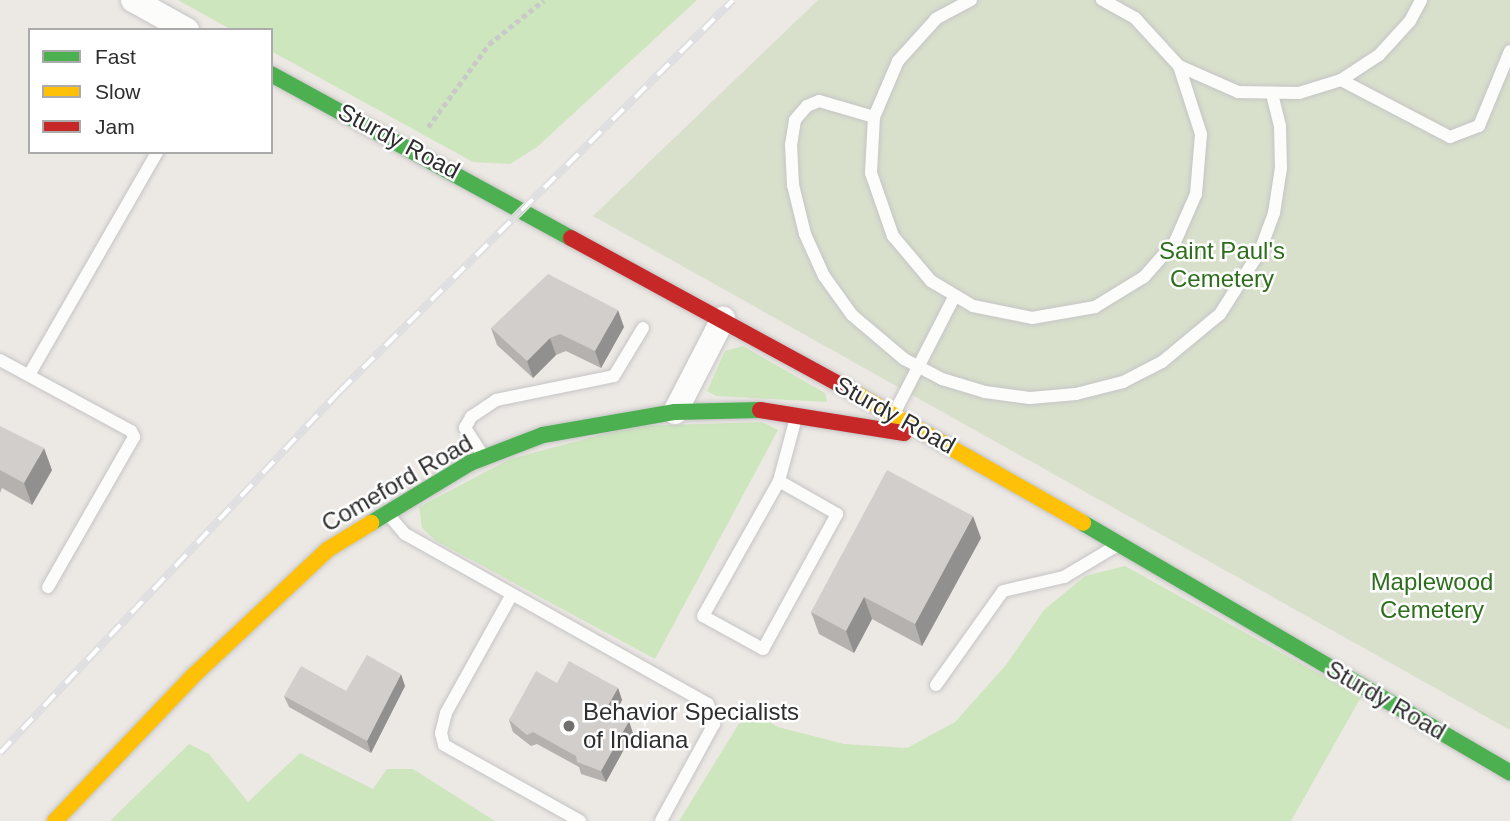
<!DOCTYPE html>
<style>
body{margin:0}
#map{position:relative;width:1510px;height:821px;overflow:hidden;background:#ece8e4;font-family:Arial,sans-serif}
div>[style]{position:absolute}
[style*='--x']{left:calc(var(--x)*1px);top:calc(var(--y)*1px);width:calc(var(--w)*1px);rotate:calc(var(--a)*1deg)}
.green>*{inset:0;background:#cee6be}
.cemetery>*{inset:0;background:#d8e0cc}
.path>*{height:4.5px;margin-top:-2.25px;transform-origin:0;background:repeating-linear-gradient(90deg,#c9c9c8 0 5px,transparent 0 8.5px)}
.roads{filter:drop-shadow(0 0 2px #c5c4c5) drop-shadow(0 0 2px #c5c4c5)}
.lane>*{height:12px;margin:-6px;padding:0 6px;transform-origin:6px;border-radius:6px;background:#fcfcfb}
.street>*{height:24px;margin:-12px;padding:0 12px;transform-origin:12px;border-radius:12px;background:#fcfcfb}
.fast>*{height:16px;margin:-8px;padding:0 8px;transform-origin:8px;border-radius:8px;background:#4caf50}
.slow>*{height:16px;margin:-8px;padding:0 8px;transform-origin:8px;border-radius:8px;background:#ffc107}
.jam>*{height:16px;margin:-8px;padding:0 8px;transform-origin:8px;border-radius:8px;background:#c62828}
.rail>*{height:8px;margin-top:-4px;transform-origin:0;background:repeating-linear-gradient(90deg,#fff 0 16px,#dfdfe1 0 32px);box-sizing:border-box;border-block:2px solid #dfdfe1}
.wall>*{inset:0;background:#b4b1af}
.shaded-wall>*{inset:0;background:#92908e}
.building>*{inset:0;background:#d1cecb}
.dots>*{width:19px;height:19px;translate:-50% -50%;box-sizing:border-box;border:4px solid #fff;border-radius:50%}
span{translate:-50% -50%;white-space:nowrap;text-align:center;line-height:1.15;-webkit-text-stroke:5px #fff;paint-order:stroke}
.street-label{font-size:24px;color:#2e2e2e}
.park-label{font-size:24px;color:#2c6e1b}
.poi-label{font-size:24px;color:#2e2e2e}
.left{translate:0 -50%;text-align:left}
.legend{position:absolute;left:28px;top:28px;width:245px;height:126px;box-sizing:border-box;background:#fff;border:2px solid #ababab;margin:0;padding:9px 12px;list-style:none;font-size:21px;color:#2e2e2e}
.legend li{display:flex;align-items:center;gap:14px;height:35px}
.legend b{width:35px;border:2px solid #ababab}
</style>
<div id="map">
<div class="green">
<div style="clip-path:polygon(178px 0,697px 0,537px 147px,510px 164px,473px 162px,271px 51px,271px 30px,232px 30px)"></div>
<div style="clip-path:polygon(743px 346px,825px 393px,827px 402px,716px 396px,707px 391px,725px 351px)"></div>
<div style="clip-path:polygon(762px 422px,778px 430px,655px 659px,436px 541px,422px 528px,419px 507px,510px 459px,634px 426px)"></div>
<div style="clip-path:polygon(1125px 566px,1361px 697px,1291px 821px,679px 821px,748px 709px,778px 727px,844px 744px,907px 748px,955px 722px,1006px 665px,1044px 610px,1085px 576px)"></div>
<div style="clip-path:polygon(189px 744px,209px 754px,248px 802px,300px 753px,373px 789px,387px 769px,413px 769px,495px 821px,110px 821px)"></div>
</div>
<div class="cemetery">
<div style="clip-path:polygon(818px 0,1510px 0,1510px 730px,593px 216px)"></div>
</div>
<div class="path">
<div style="--x:428;--y:127;--w:103;--a:-53.7"></div>
<div style="--x:489;--y:44;--w:70;--a:-38.7"></div>
</div>
<div class="roads">
<div class="lane">
<div style="--x:971;--y:0;--w:40;--a:152"></div>
<div style="--x:936;--y:19;--w:57;--a:132.1"></div>
<div style="--x:898;--y:61;--w:61;--a:113.2"></div>
<div style="--x:874;--y:117;--w:56;--a:93.1"></div>
<div style="--x:871;--y:173;--w:67;--a:70.8"></div>
<div style="--x:893;--y:236;--w:59;--a:49.8"></div>
<div style="--x:931;--y:281;--w:49;--a:30.8"></div>
<div style="--x:973;--y:306;--w:60;--a:11.5"></div>
<div style="--x:1032;--y:318;--w:64;--a:-9.9"></div>
<div style="--x:1095;--y:307;--w:57;--a:-31.5"></div>
<div style="--x:1144;--y:277;--w:47;--a:-48.5"></div>
<div style="--x:1175;--y:242;--w:52;--a:-66.4"></div>
<div style="--x:1196;--y:194;--w:60;--a:-85.2"></div>
<div style="--x:1201;--y:134;--w:71;--a:-107.9"></div>
<div style="--x:1179;--y:66;--w:65;--a:-132.5"></div>
<div style="--x:1135;--y:18;--w:38;--a:-151"></div>
<div style="--x:1179;--y:66;--w:64;--a:23.8"></div>
<div style="--x:1238;--y:92;--w:61;--a:0.9"></div>
<div style="--x:1299;--y:93;--w:44;--a:-17.2"></div>
<div style="--x:1341;--y:80;--w:45;--a:-33.3"></div>
<div style="--x:1379;--y:55;--w:46;--a:-47.6"></div>
<div style="--x:1410;--y:21;--w:24;--a:-62"></div>
<div style="--x:1341;--y:80;--w:123;--a:27.6"></div>
<div style="--x:1450;--y:137;--w:31;--a:-21"></div>
<div style="--x:1479;--y:126;--w:81;--a:-67.5"></div>
<div style="--x:874;--y:117;--w:57;--a:-163.8"></div>
<div style="--x:819;--y:101;--w:13;--a:157"></div>
<div style="--x:807;--y:106;--w:18;--a:131"></div>
<div style="--x:795;--y:120;--w:24;--a:99"></div>
<div style="--x:791;--y:144;--w:41;--a:87.2"></div>
<div style="--x:793;--y:185;--w:50;--a:76.2"></div>
<div style="--x:805;--y:234;--w:46;--a:65.7"></div>
<div style="--x:824;--y:276;--w:48;--a:54.3"></div>
<div style="--x:852;--y:315;--w:68;--a:40.2"></div>
<div style="--x:904;--y:359;--w:43;--a:27.8"></div>
<div style="--x:942;--y:379;--w:45;--a:16.8"></div>
<div style="--x:985;--y:392;--w:45;--a:7.6"></div>
<div style="--x:1030;--y:398;--w:46;--a:-5"></div>
<div style="--x:1076;--y:394;--w:49;--a:-14.3"></div>
<div style="--x:1123;--y:382;--w:44;--a:-27.1"></div>
<div style="--x:1162;--y:362;--w:75;--a:-39.6"></div>
<div style="--x:1220;--y:314;--w:75;--a:-57.6"></div>
<div style="--x:1260;--y:251;--w:40;--a:-69.8"></div>
<div style="--x:1274;--y:213;--w:46;--a:-81.2"></div>
<div style="--x:1281;--y:168;--w:42;--a:-91.4"></div>
<div style="--x:1280;--y:126;--w:32;--a:-104"></div>
<div style="--x:0;--y:360;--w:149;--a:28.5"></div>
<div style="--x:131;--y:431;--w:7;--a:63"></div>
<div style="--x:134;--y:437;--w:173;--a:119.8"></div>
<div style="--x:29;--y:375;--w:257;--a:-60.1"></div>
<div style="--x:895;--y:412;--w:129;--a:-62.8"></div>
<div style="--x:484;--y:457;--w:35;--a:-123"></div>
<div style="--x:465;--y:428;--w:13;--a:-61"></div>
<div style="--x:471;--y:417;--w:30;--a:-34"></div>
<div style="--x:496;--y:400;--w:120;--a:-11.5"></div>
<div style="--x:614;--y:376;--w:56;--a:-58.9"></div>
<div style="--x:779;--y:481;--w:67;--a:29.6"></div>
<div style="--x:837;--y:514;--w:154;--a:118.7"></div>
<div style="--x:763;--y:649;--w:68;--a:-151.2"></div>
<div style="--x:703;--y:616;--w:155;--a:-60.6"></div>
<div style="--x:779;--y:481;--w:69;--a:-75"></div>
<div style="--x:388;--y:514;--w:26;--a:50"></div>
<div style="--x:405;--y:534;--w:347;--a:29.3"></div>
<div style="--x:708;--y:704;--w:21;--a:73"></div>
<div style="--x:714;--y:724;--w:111;--a:118.7"></div>
<div style="--x:511;--y:596;--w:134;--a:119.1"></div>
<div style="--x:446;--y:713;--w:21;--a:104"></div>
<div style="--x:441;--y:733;--w:12;--a:76"></div>
<div style="--x:444;--y:745;--w:156;--a:29.2"></div>
<div style="--x:936;--y:685;--w:115;--a:-54.5"></div>
<div style="--x:1003;--y:591;--w:63;--a:-12.9"></div>
<div style="--x:1064;--y:577;--w:61;--a:-30.8"></div>
</div>
<div class="street">
<div style="--x:133;--y:0;--w:62;--a:29.1"></div>
<div style="--x:675;--y:412;--w:105;--a:-62.7"></div>
</div>
<div class="fast">
<div style="--x:271;--y:74;--w:342;--a:28.7"></div>
<div style="--x:371;--y:523;--w:116;--a:-31.2"></div>
<div style="--x:470;--y:463;--w:78;--a:-21"></div>
<div style="--x:543;--y:435;--w:134;--a:-9.9"></div>
<div style="--x:675;--y:412;--w:85;--a:-1.3"></div>
<div style="--x:1083;--y:523;--w:495;--a:30.3"></div>
</div>
<div class="slow">
<div style="--x:844;--y:387;--w:275;--a:29.6"></div>
<div style="--x:55;--y:821;--w:200;--a:-46.4"></div>
<div style="--x:193;--y:676;--w:184;--a:-43.2"></div>
<div style="--x:327;--y:550;--w:52;--a:-31.5"></div>
</div>
<div class="jam">
<div style="--x:571;--y:238;--w:311;--a:28.6"></div>
<div style="--x:760;--y:410;--w:146;--a:9.1"></div>
</div>
</div>
<div class="rail">
<div style="--x:0;--y:753;--w:497;--a:-46.8"></div>
<div style="--x:340;--y:391;--w:554;--a:-44.85"></div>
</div>
<div class="wall">
<div style="clip-path:polygon(624px 327px,601px 368px,566px 351px,556px 355px,533px 378px,497px 345px,491px 328px)"></div>
<div style="clip-path:polygon(0 426px,52px 470px,32px 505px,2px 488px,0 493px)"></div>
<div style="clip-path:polygon(981px 538px,922px 646px,872px 619px,854px 653px,819px 634px,811px 612px)"></div>
<div style="clip-path:polygon(557px 683px,618px 688px,622px 700px,615px 714px,633px 733px,606px 782px,581px 774px,579px 767px,537px 744px,531px 746px,513px 732px,509px 720px)"></div>
<div style="clip-path:polygon(405px 686px,371px 753px,289px 707px,284px 696px)"></div>
</div>
<div class="shaded-wall">
<div style="clip-path:polygon(618px 310px,624px 327px,601px 368px,595px 351px)"></div>
<div style="clip-path:polygon(550px 338px,556px 355px,533px 378px,527px 361px)"></div>
<div style="clip-path:polygon(44px 448px,52px 470px,32px 505px,24px 483px)"></div>
<div style="clip-path:polygon(973px 516px,981px 538px,922px 646px,915px 624px)"></div>
<div style="clip-path:polygon(864px 597px,872px 619px,854px 653px,846px 631px)"></div>
<div style="clip-path:polygon(401px 674px,405px 686px,371px 753px,367px 741px)"></div>
<div style="clip-path:polygon(618px 688px,622px 700px,611px 721px,606px 709px)"></div>
<div style="clip-path:polygon(629px 721px,633px 733px,606px 782px,601px 771px)"></div>
</div>
<div class="building">
<div style="clip-path:polygon(548px 274px,618px 310px,595px 351px,560px 334px,550px 338px,527px 361px,491px 328px)"></div>
<div style="clip-path:polygon(0 426px,44px 448px,24px 483px,0 470px)"></div>
<div style="clip-path:polygon(887px 470px,973px 516px,915px 624px,864px 597px,846px 631px,811px 612px)"></div>
<div style="clip-path:polygon(367px 655px,401px 674px,367px 741px,284px 696px,301px 666px,346px 691px)"></div>
<div style="clip-path:polygon(569px 661px,618px 688px,606px 709px,629px 721px,601px 771px,577px 762px,576px 756px,533px 732px,527px 735px,509px 720px,536px 671px,557px 683px)"></div>
</div>
<div class="dots">
<div style="left:569px;top:726px;background:#706f6e"></div>
</div>
<div class="street-label">
<span style="left:399px;top:141px;rotate:28deg">Sturdy Road</span>
<span style="left:895px;top:415px;rotate:29deg">Sturdy Road</span>
<span style="left:397px;top:483px;rotate:-30deg">Comeford Road</span>
<span style="left:1386px;top:700px;rotate:30deg">Sturdy Road</span>
</div>
<div class="park-label">
<span style="left:1222px;top:265px">Saint Paul's<br>Cemetery</span>
<span style="left:1432px;top:596px">Maplewood<br>Cemetery</span>
</div>
<div class="poi-label">
<span class="left" style="left:583px;top:726px">Behavior Specialists<br>of Indiana</span>
</div>
<ul class="legend">
<li><b style="height:9px;background:#4caf50"></b>Fast</li>
<li><b style="height:9px;background:#ffc107"></b>Slow</li>
<li><b style="height:9px;background:#c62828"></b>Jam</li>
</ul>
</div>
